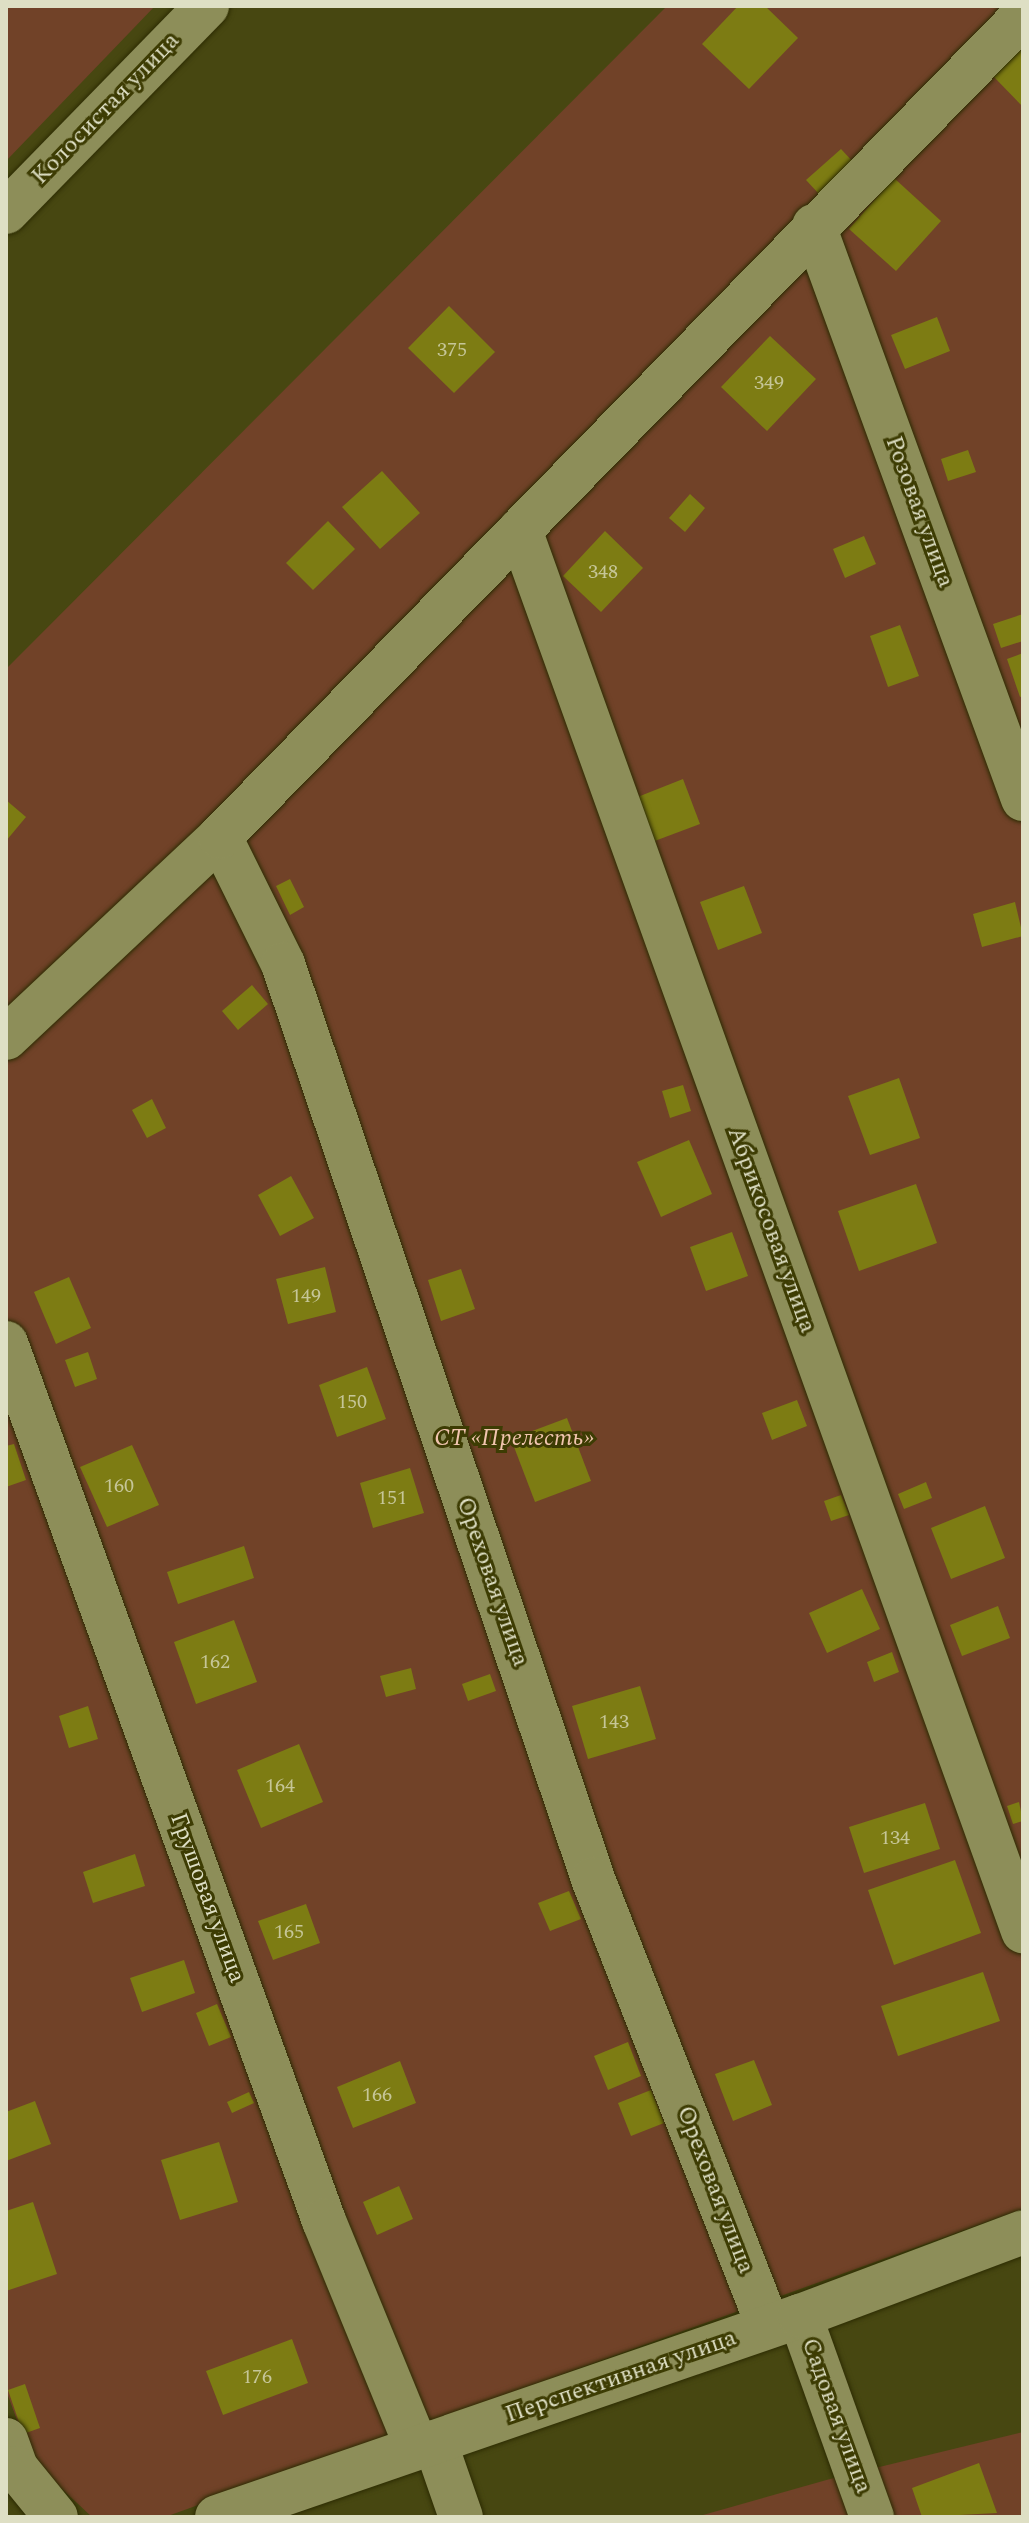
<!DOCTYPE html>
<meta charset="utf-8">
<style>
body{margin:0}
#map{position:relative;width:1029px;height:2523px;overflow:hidden;background:#474711;font-family:Spectral,serif}
div>[style]{position:absolute}
[style*='--x']{left:calc(var(--x)*1px);top:calc(var(--y)*1px);width:calc(var(--w)*1px);rotate:calc(var(--a)*1deg)}
.green>*{inset:0;background:#714228}
.building>*{inset:0;background:#7d7c13}
.roads{filter:drop-shadow(0 0 2px #2d2c03) drop-shadow(0 0 2px #2d2c03)}
.minor>*{height:44px;margin:-22px;padding:0 22px;transform-origin:22px;border-radius:22px;background:#8d8e59}
span{translate:-50% -50%;white-space:nowrap;text-align:center;line-height:1.15;-webkit-text-stroke:6px #3d3c03;paint-order:stroke}
.number-label{font-size:20px;color:#c6c698}
.number-label span{-webkit-text-stroke-width:0}
.street-label{font-size:24px;color:#dedfc4}
.park-label{font-size:24px;color:#f1c5af;font-style:italic}
.frame{position:absolute;inset:0;border:8px solid #dedfc4;pointer-events:none}
</style>
<div id="map">
<div class="green">
<div style="clip-path:polygon(6px 6px,155px 6px,6px 161px)"></div>
<div style="clip-path:polygon(667px 6px,1023px 6px,1023px 2209px,165px 2517px,92px 2517px,32px 2461px,6px 2390px,6px 669px)"></div>
<div style="clip-path:polygon(1023px 2432px,1023px 2517px,696px 2517px,830px 2479px)"></div>
</div>
<div class="building">
<div style="clip-path:polygon(738px 6px,765px 6px,798px 38px,749px 89px,702px 44px)"></div>
<div style="clip-path:polygon(1023px 46px,1023px 107px,993px 76px)"></div>
<div style="clip-path:polygon(841px 149px,854px 163px,819px 194px,806px 180px)"></div>
<div style="clip-path:polygon(894px 178px,941px 221px,896px 271px,849px 229px)"></div>
<div style="clip-path:polygon(449px 306px,495px 352px,454px 393px,408px 348px)"></div>
<div style="clip-path:polygon(937px 317px,950px 351px,905px 369px,891px 335px)"></div>
<div style="clip-path:polygon(770px 336px,816px 379px,767px 431px,721px 387px)"></div>
<div style="clip-path:polygon(968px 450px,976px 472px,948px 481px,941px 459px)"></div>
<div style="clip-path:polygon(382px 471px,420px 513px,380px 549px,342px 507px)"></div>
<div style="clip-path:polygon(690px 494px,705px 508px,685px 532px,669px 518px)"></div>
<div style="clip-path:polygon(328px 521px,355px 549px,313px 590px,286px 563px)"></div>
<div style="clip-path:polygon(605px 531px,643px 568px,601px 612px,563px 576px)"></div>
<div style="clip-path:polygon(864px 536px,876px 564px,845px 578px,833px 549px)"></div>
<div style="clip-path:polygon(1023px 614px,1023px 641px,1001px 648px,993px 624px)"></div>
<div style="clip-path:polygon(900px 625px,919px 676px,888px 687px,870px 636px)"></div>
<div style="clip-path:polygon(1023px 653px,1023px 696px,1020px 697px,1007px 659px)"></div>
<div style="clip-path:polygon(683px 779px,700px 824px,652px 842px,635px 798px)"></div>
<div style="clip-path:polygon(6px 800px,26px 817px,6px 841px)"></div>
<div style="clip-path:polygon(290px 879px,304px 907px,290px 915px,276px 886px)"></div>
<div style="clip-path:polygon(744px 886px,762px 933px,718px 950px,700px 902px)"></div>
<div style="clip-path:polygon(1015px 902px,1023px 936px,982px 947px,973px 914px)"></div>
<div style="clip-path:polygon(252px 985px,268px 1004px,238px 1030px,222px 1011px)"></div>
<div style="clip-path:polygon(899px 1078px,920px 1138px,870px 1155px,848px 1096px)"></div>
<div style="clip-path:polygon(683px 1085px,691px 1111px,670px 1118px,662px 1091px)"></div>
<div style="clip-path:polygon(152px 1099px,166px 1128px,147px 1138px,132px 1110px)"></div>
<div style="clip-path:polygon(689px 1140px,712px 1194px,661px 1217px,637px 1162px)"></div>
<div style="clip-path:polygon(291px 1176px,314px 1218px,280px 1236px,258px 1195px)"></div>
<div style="clip-path:polygon(916px 1184px,937px 1243px,859px 1271px,838px 1211px)"></div>
<div style="clip-path:polygon(732px 1232px,748px 1276px,706px 1291px,690px 1247px)"></div>
<div style="clip-path:polygon(325px 1267px,336px 1312px,288px 1324px,276px 1279px)"></div>
<div style="clip-path:polygon(461px 1269px,475px 1309px,441px 1321px,428px 1280px)"></div>
<div style="clip-path:polygon(69px 1277px,91px 1328px,56px 1344px,34px 1292px)"></div>
<div style="clip-path:polygon(88px 1352px,97px 1379px,75px 1387px,65px 1360px)"></div>
<div style="clip-path:polygon(367px 1367px,386px 1419px,337px 1437px,319px 1385px)"></div>
<div style="clip-path:polygon(797px 1400px,807px 1426px,772px 1440px,762px 1413px)"></div>
<div style="clip-path:polygon(567px 1418px,591px 1481px,535px 1502px,511px 1439px)"></div>
<div style="clip-path:polygon(14px 1444px,26px 1480px,6px 1487px,6px 1446px)"></div>
<div style="clip-path:polygon(132px 1445px,159px 1505px,107px 1527px,80px 1467px)"></div>
<div style="clip-path:polygon(410px 1468px,424px 1513px,373px 1528px,360px 1483px)"></div>
<div style="clip-path:polygon(926px 1482px,932px 1498px,904px 1509px,898px 1494px)"></div>
<div style="clip-path:polygon(841px 1495px,849px 1515px,831px 1521px,824px 1501px)"></div>
<div style="clip-path:polygon(985px 1506px,1005px 1558px,951px 1579px,931px 1528px)"></div>
<div style="clip-path:polygon(244px 1546px,254px 1578px,178px 1604px,167px 1572px)"></div>
<div style="clip-path:polygon(862px 1589px,880px 1629px,827px 1653px,809px 1613px)"></div>
<div style="clip-path:polygon(998px 1606px,1010px 1638px,962px 1656px,950px 1625px)"></div>
<div style="clip-path:polygon(234px 1620px,257px 1682px,196px 1704px,174px 1642px)"></div>
<div style="clip-path:polygon(892px 1652px,899px 1672px,874px 1682px,867px 1662px)"></div>
<div style="clip-path:polygon(411px 1668px,416px 1689px,386px 1697px,380px 1676px)"></div>
<div style="clip-path:polygon(490px 1674px,496px 1691px,468px 1701px,462px 1684px)"></div>
<div style="clip-path:polygon(640px 1686px,656px 1739px,588px 1759px,572px 1706px)"></div>
<div style="clip-path:polygon(88px 1706px,98px 1739px,69px 1748px,59px 1716px)"></div>
<div style="clip-path:polygon(299px 1744px,323px 1802px,261px 1828px,237px 1770px)"></div>
<div style="clip-path:polygon(1019px 1802px,1023px 1821px,1013px 1824px,1007px 1806px)"></div>
<div style="clip-path:polygon(925px 1803px,940px 1849px,864px 1873px,849px 1827px)"></div>
<div style="clip-path:polygon(135px 1854px,145px 1886px,93px 1903px,83px 1872px)"></div>
<div style="clip-path:polygon(955px 1860px,981px 1933px,894px 1965px,868px 1890px)"></div>
<div style="clip-path:polygon(569px 1891px,581px 1919px,550px 1931px,538px 1903px)"></div>
<div style="clip-path:polygon(306px 1904px,320px 1943px,273px 1960px,258px 1921px)"></div>
<div style="clip-path:polygon(184px 1960px,195px 1993px,142px 2012px,130px 1978px)"></div>
<div style="clip-path:polygon(983px 1972px,1000px 2021px,898px 2056px,881px 2006px)"></div>
<div style="clip-path:polygon(217px 2004px,231px 2037px,209px 2046px,196px 2013px)"></div>
<div style="clip-path:polygon(628px 2042px,641px 2076px,608px 2090px,594px 2056px)"></div>
<div style="clip-path:polygon(754px 2060px,772px 2105px,733px 2121px,715px 2074px)"></div>
<div style="clip-path:polygon(400px 2061px,416px 2103px,353px 2128px,337px 2087px)"></div>
<div style="clip-path:polygon(651px 2090px,664px 2123px,631px 2136px,618px 2103px)"></div>
<div style="clip-path:polygon(249px 2092px,254px 2103px,232px 2113px,227px 2102px)"></div>
<div style="clip-path:polygon(35px 2101px,51px 2144px,6px 2161px,6px 2112px)"></div>
<div style="clip-path:polygon(219px 2142px,238px 2202px,180px 2220px,161px 2160px)"></div>
<div style="clip-path:polygon(399px 2186px,413px 2219px,377px 2235px,363px 2202px)"></div>
<div style="clip-path:polygon(33px 2202px,57px 2274px,6px 2291px,6px 2211px)"></div>
<div style="clip-path:polygon(292px 2339px,308px 2383px,223px 2415px,206px 2371px)"></div>
<div style="clip-path:polygon(25px 2384px,40px 2428px,23px 2434px,8px 2390px)"></div>
<div style="clip-path:polygon(979px 2463px,997px 2513px,922px 2517px,912px 2488px)"></div>
</div>
<div class="roads">
<div class="minor">
<div style="--x:6;--y:212;--w:288;--a:-45.7"></div>
<div style="--x:814;--y:226;--w:610;--a:69.96"></div>
<div style="--x:520;--y:530;--w:1489;--a:70.25"></div>
<div style="--x:220;--y:837;--w:142;--a:63.6"></div>
<div style="--x:283;--y:964;--w:966;--a:71.28"></div>
<div style="--x:593;--y:1879;--w:480;--a:68.6"></div>
<div style="--x:6;--y:1038;--w:294;--a:-43.2"></div>
<div style="--x:220;--y:837;--w:1148;--a:-45.64"></div>
<div style="--x:6;--y:1343;--w:934;--a:70.09"></div>
<div style="--x:324;--y:2221;--w:245;--a:67.7"></div>
<div style="--x:800;--y:2316;--w:214;--a:70.3"></div>
<div style="--x:6;--y:2440;--w:30;--a:70"></div>
<div style="--x:16;--y:2468;--w:63;--a:50.8"></div>
<div style="--x:435;--y:2442;--w:79;--a:70.9"></div>
<div style="--x:217;--y:2517;--w:617;--a:-19.02"></div>
<div style="--x:800;--y:2316;--w:238;--a:-20.6"></div>
</div>
</div>
<div class="number-label">
<span style="left:452px;top:350px">375</span>
<span style="left:769px;top:383px">349</span>
<span style="left:603px;top:572px">348</span>
<span style="left:306px;top:1296px">149</span>
<span style="left:352px;top:1402px">150</span>
<span style="left:119px;top:1486px">160</span>
<span style="left:392px;top:1498px">151</span>
<span style="left:215px;top:1662px">162</span>
<span style="left:614px;top:1722px">143</span>
<span style="left:280px;top:1786px">164</span>
<span style="left:895px;top:1838px">134</span>
<span style="left:289px;top:1932px">165</span>
<span style="left:377px;top:2095px">166</span>
<span style="left:257px;top:2377px">176</span>
</div>
<div class="street-label">
<span style="left:106px;top:109px;rotate:-46deg">Колосистая улица</span>
<span style="left:919px;top:512px;rotate:70deg">Розовая улица</span>
<span style="left:771px;top:1230px;rotate:70deg">Абрикосовая улица</span>
<span style="left:492px;top:1582px;rotate:71deg">Ореховая улица</span>
<span style="left:207px;top:1898px;rotate:70deg">Грушовая улица</span>
<span style="left:715px;top:2190px;rotate:69deg">Ореховая улица</span>
<span style="left:621px;top:2377px;rotate:-19deg">Перспективная улица</span>
<span style="left:836px;top:2416px;rotate:70deg">Садовая улица</span>
</div>
<div class="park-label">
<span style="left:514px;top:1439px">СТ «Прелесть»</span>
</div>
<div class="frame"></div>
</div>
